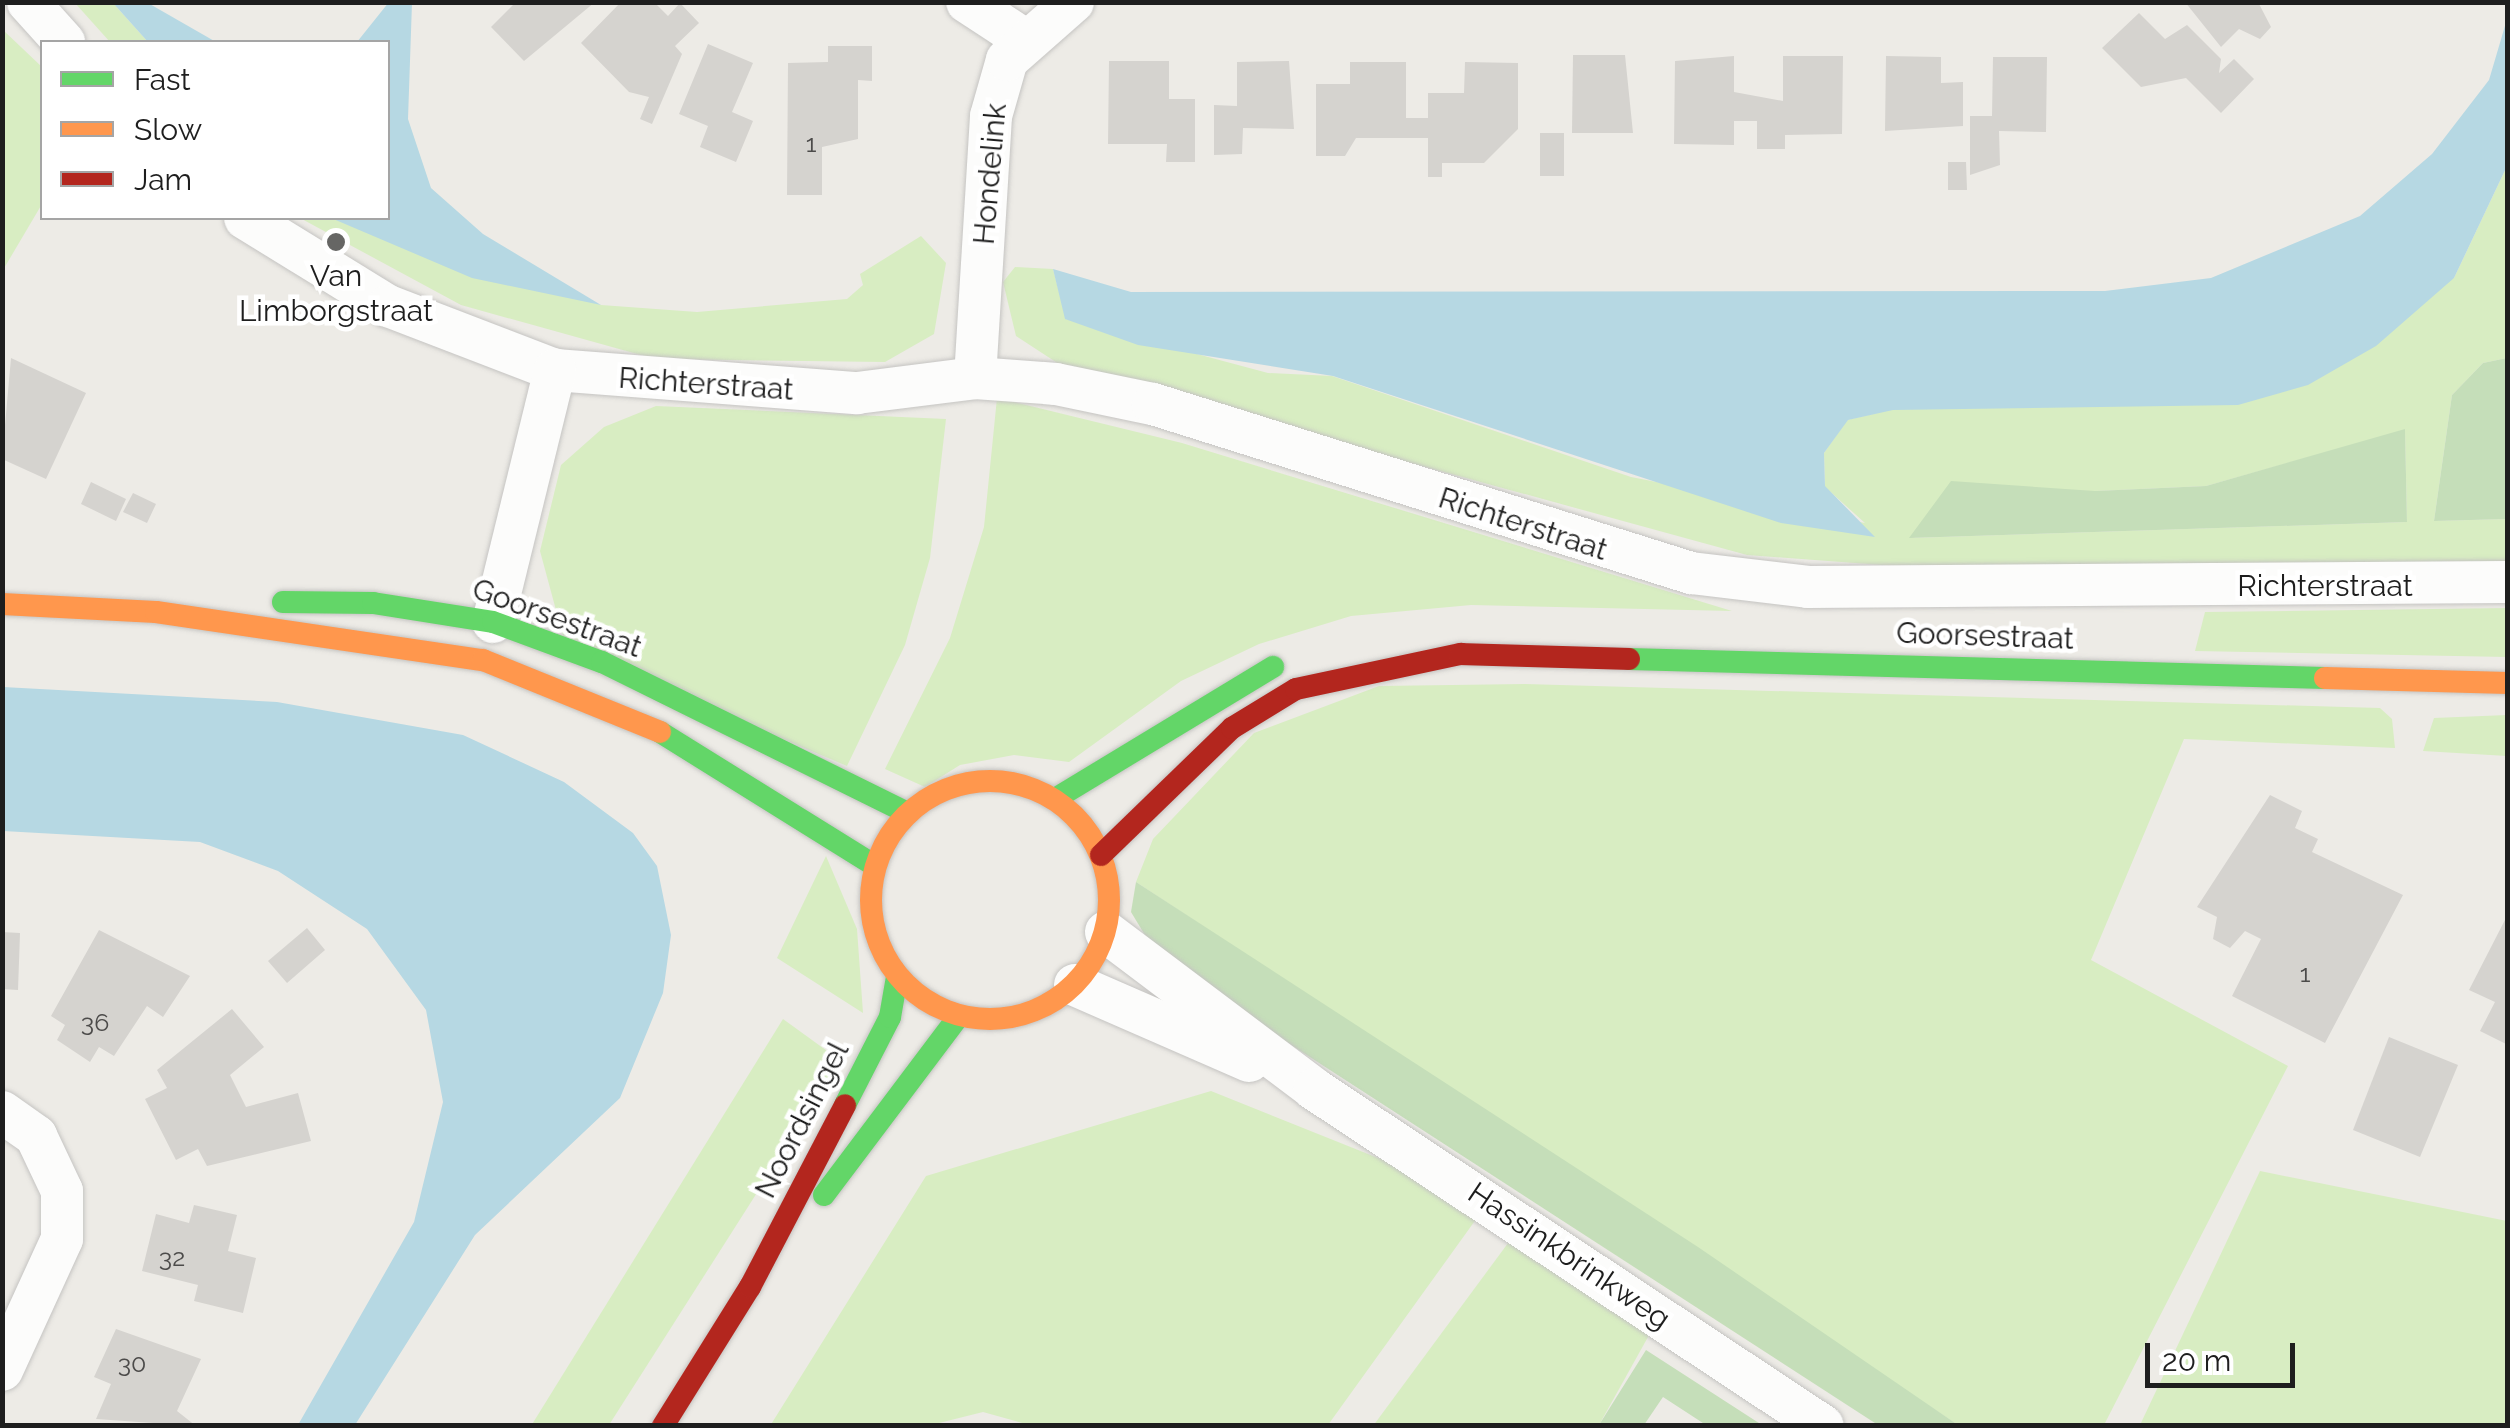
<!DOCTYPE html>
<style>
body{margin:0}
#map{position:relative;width:2510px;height:1428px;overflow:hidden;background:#edebe6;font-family:Raleway,sans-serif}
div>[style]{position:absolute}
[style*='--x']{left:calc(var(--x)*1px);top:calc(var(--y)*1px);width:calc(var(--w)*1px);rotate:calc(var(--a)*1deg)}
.grass>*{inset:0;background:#d8edc2}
.forest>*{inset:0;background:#c5deb9}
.water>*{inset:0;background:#b6d8e3}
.building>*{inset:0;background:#d5d3cf}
.roads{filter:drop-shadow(0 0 2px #c5c4c2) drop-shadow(0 0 2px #c5c4c2)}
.street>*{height:42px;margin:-21px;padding:0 21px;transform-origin:21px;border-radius:21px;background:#fcfcfb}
.fast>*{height:22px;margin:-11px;padding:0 11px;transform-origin:11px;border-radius:11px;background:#63d668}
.slow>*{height:22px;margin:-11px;padding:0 11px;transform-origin:11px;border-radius:11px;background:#ff974d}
.slow>.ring{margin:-11px;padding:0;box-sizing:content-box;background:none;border:22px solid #ff974d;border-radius:50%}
.jam>*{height:22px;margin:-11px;padding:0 11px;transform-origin:11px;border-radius:11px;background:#b3261e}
.dots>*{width:28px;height:28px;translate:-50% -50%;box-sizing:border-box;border:5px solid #fff;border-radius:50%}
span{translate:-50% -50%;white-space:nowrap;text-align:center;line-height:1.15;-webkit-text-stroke:9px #fff;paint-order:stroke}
.number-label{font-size:25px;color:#4c4b4a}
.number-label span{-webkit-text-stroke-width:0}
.street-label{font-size:30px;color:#1e1e1e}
.poi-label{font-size:30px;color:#1e1e1e}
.frame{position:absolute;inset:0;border:5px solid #1e1e1e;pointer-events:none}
.legend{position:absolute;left:40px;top:40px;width:350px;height:180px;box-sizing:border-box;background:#fff;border:2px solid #a5a5a5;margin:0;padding:12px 18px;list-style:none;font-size:30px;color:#1e1e1e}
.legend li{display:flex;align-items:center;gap:20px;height:50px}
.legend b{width:50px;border:2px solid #a5a5a5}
.scale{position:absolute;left:2145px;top:1343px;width:150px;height:45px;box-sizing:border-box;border:5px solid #1e1e1e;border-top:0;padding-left:12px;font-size:30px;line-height:35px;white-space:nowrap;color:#1e1e1e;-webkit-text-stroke:8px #fff;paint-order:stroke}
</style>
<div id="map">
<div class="grass">
<div style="clip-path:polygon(75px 3px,113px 3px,148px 42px,110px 42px)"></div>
<div style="clip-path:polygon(2px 29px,42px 67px,42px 204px,3px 270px)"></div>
<div style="clip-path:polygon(evenodd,2507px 166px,2507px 358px,2483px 363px,2452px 395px,2434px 521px,2507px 519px,2507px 568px,1908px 567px,1747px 555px,1065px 368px,1016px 336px,1003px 282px,1015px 267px,1053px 269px,1066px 319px,1268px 373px,1332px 376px,1631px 477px,1865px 523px,1825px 487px,1824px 453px,1847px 420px,2454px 278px,2507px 166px,2405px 430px,2407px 522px,1911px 538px,2095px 491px,2206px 486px,2405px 430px)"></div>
<div style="clip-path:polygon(300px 218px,331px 218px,601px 305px,697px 312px,847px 299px,863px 285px,860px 274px,921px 236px,946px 263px,934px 334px,885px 362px,655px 359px,461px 305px)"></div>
<div style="clip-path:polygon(997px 398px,1182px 443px,1732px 611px,1471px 605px,1351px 616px,1259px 644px,1181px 681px,1069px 762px,1014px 755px,960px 765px,925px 787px,885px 769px,950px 638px,984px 527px)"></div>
<div style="clip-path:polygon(656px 406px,946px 419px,930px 558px,905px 645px,847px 766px,566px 647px,540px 551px,561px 465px,604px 427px)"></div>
<div style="clip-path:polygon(2507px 608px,2507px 657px,2195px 651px,2205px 612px)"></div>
<div style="clip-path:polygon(1525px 684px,2380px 708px,2392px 719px,2395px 748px,2184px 739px,2091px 960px,2288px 1066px,2104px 1425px,1958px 1425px,1136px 882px,1153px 839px,1254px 733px,1379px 686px)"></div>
<div style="clip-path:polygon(2507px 715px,2507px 756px,2423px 751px,2434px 718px)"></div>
<div style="clip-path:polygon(826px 856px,857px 929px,863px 1013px,777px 958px)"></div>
<div style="clip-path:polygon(783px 1019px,841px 1061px,609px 1425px,531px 1426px)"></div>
<div style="clip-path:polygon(1211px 1091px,1438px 1182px,1482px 1211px,1328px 1425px,1033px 1426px,983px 1412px,931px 1425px,770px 1426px,926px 1176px)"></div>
<div style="clip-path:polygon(2260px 1171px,2507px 1221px,2507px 1425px,2140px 1425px)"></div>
<div style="clip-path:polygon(1514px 1235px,1653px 1328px,1599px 1425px,1373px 1426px)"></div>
</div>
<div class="forest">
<div style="clip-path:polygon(2507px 358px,2507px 519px,2434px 521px,2452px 395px,2483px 363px)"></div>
<div style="clip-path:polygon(2405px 429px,2407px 522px,1909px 538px,1951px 481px,2095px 491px,2206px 486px)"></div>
<div style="clip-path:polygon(1136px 882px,1698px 1247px,1958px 1425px,1878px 1425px,1160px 960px,1131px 912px)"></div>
<div style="clip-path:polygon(1646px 1350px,1762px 1425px,1706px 1425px,1663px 1397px,1644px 1425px,1599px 1425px)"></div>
</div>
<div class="water">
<div style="clip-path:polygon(389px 2px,412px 3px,408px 119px,431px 188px,483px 234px,601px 305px,472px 278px,331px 218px,388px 218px,388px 42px,357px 42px)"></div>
<div style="clip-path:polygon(113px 3px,148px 3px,216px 42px,148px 42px)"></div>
<div style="clip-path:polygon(2507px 19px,2507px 166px,2454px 278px,2376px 346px,2308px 385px,2238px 405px,1893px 410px,1848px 420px,1824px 453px,1825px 486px,1875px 537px,1781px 523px,1333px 376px,1138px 345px,1065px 319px,1053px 269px,1131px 292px,2105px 291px,2211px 278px,2360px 216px,2432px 154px,2489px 80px)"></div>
<div style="clip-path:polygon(3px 687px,277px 702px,463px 735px,564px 782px,633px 833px,657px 866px,671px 935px,663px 993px,620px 1098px,475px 1235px,355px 1425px,298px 1425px,414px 1222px,443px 1102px,426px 1010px,367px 929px,278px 871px,200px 842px,3px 831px)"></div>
</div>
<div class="building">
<div style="clip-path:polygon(516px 2px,595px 2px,524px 61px,491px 27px)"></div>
<div style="clip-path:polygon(621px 2px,654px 2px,668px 16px,680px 3px,699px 23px,675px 46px,682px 54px,652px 124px,640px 119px,649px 97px,629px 92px,581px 43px)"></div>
<div style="clip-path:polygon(2185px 2px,2258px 2px,2271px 27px,2260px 39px,2239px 29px,2221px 47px)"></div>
<div style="clip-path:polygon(2139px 13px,2165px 39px,2187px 25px,2221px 59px,2219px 73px,2234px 59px,2254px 79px,2221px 113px,2186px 78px,2141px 87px,2102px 48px)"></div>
<div style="clip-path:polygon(708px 44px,753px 63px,732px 112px,753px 121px,736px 162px,700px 147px,708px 126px,679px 114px)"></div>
<div style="clip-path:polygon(828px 46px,872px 46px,872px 81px,858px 80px,858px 139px,822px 147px,822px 195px,787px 195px,788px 63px,828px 62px)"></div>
<div style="clip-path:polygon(1573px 55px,1625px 55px,1633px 133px,1572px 133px)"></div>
<div style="clip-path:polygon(1734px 56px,1734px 92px,1783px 101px,1783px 56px,1843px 56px,1842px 134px,1785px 135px,1785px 149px,1757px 149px,1757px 121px,1734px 121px,1734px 145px,1674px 144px,1675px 61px)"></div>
<div style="clip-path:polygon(1886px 56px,1941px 57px,1941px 83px,1963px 82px,1963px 126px,1885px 131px)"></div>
<div style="clip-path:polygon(1993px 57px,2047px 57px,2046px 132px,1999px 131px,2000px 165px,1970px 175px,1970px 116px,1992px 116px)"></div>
<div style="clip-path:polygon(1109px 61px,1169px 61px,1169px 99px,1195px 99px,1195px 162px,1166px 162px,1167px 144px,1108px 144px)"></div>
<div style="clip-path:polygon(1289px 61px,1294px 129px,1243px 128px,1242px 154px,1214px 155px,1214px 105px,1237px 106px,1237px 62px)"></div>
<div style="clip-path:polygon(1350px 62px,1406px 62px,1406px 118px,1428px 118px,1428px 93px,1464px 93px,1465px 62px,1518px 63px,1518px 129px,1484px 163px,1442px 163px,1442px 177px,1428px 177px,1428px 138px,1356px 138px,1345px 156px,1316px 156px,1316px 84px,1350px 84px)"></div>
<div style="clip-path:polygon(1540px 133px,1564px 133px,1564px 176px,1540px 176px)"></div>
<div style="clip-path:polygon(1948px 162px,1966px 162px,1967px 190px,1948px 190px)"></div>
<div style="clip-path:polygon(11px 358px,86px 393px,46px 479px,2px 459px)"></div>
<div style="clip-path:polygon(91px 482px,126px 499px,116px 521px,81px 504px)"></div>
<div style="clip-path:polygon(133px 493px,156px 504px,147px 523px,123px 512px)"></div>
<div style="clip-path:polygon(2270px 795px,2302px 811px,2295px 828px,2318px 839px,2312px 852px,2403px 895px,2325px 1043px,2232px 996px,2261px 939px,2245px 931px,2230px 948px,2213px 939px,2217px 917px,2197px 907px)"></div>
<div style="clip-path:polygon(2508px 914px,2508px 1045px,2480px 1031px,2495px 1002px,2469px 990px)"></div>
<div style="clip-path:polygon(307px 928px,325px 950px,287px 983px,268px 961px)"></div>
<div style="clip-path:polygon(99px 930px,190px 976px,163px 1017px,147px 1006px,114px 1056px,99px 1047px,90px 1062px,57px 1040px,65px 1025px,51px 1016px)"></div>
<div style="clip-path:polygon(2px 932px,20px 933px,18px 990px,2px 989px)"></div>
<div style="clip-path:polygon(232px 1009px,264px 1047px,230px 1075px,246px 1107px,298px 1093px,311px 1141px,207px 1166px,198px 1149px,176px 1160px,145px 1099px,167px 1088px,157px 1070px)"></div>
<div style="clip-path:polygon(2389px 1037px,2458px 1065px,2420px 1157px,2353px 1130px)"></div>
<div style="clip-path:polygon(194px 1205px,237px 1215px,228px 1251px,256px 1258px,243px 1313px,194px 1301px,198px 1285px,142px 1271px,156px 1214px,189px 1223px)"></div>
<div style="clip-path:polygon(116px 1329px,201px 1359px,177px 1411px,196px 1426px,96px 1419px,111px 1384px,94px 1377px)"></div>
</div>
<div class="roads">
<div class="street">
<div style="--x:28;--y:2;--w:54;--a:48"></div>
<div style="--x:967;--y:2;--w:69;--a:33.2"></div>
<div style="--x:245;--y:218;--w:168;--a:31.6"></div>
<div style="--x:388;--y:306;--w:179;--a:21"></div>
<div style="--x:555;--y:370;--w:303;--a:4.4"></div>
<div style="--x:857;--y:393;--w:119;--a:-7.2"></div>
<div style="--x:975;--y:378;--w:81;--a:4.2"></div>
<div style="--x:1056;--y:384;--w:99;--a:11.7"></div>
<div style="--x:1153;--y:404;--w:564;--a:17.44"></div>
<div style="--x:1691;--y:573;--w:118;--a:6.8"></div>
<div style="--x:1808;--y:587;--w:700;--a:-0.41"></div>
<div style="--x:975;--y:378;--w:262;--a:-86.5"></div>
<div style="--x:991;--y:116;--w:58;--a:-74.1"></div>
<div style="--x:1007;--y:60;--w:88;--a:-41.3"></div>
<div style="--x:493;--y:622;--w:260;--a:-76.2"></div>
<div style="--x:1106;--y:932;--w:261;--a:37"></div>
<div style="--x:1314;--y:1089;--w:610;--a:33.51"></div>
<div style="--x:1075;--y:985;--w:190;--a:23.6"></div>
<div style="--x:2;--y:1112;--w:42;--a:35.2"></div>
<div style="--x:36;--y:1136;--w:61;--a:64.7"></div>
<div style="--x:62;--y:1191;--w:48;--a:90"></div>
<div style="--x:62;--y:1239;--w:144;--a:114.6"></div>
</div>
<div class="fast">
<div style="--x:283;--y:602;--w:90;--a:0.6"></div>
<div style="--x:373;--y:603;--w:121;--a:9"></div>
<div style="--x:493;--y:622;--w:116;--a:20.2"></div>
<div style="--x:602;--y:662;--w:340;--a:26.3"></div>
<div style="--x:1629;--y:659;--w:696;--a:1.56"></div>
<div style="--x:660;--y:732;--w:252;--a:31.9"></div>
<div style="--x:1055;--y:799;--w:255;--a:-31.2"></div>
<div style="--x:845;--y:1105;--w:99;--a:-62.9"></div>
<div style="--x:890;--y:1017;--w:41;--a:-80.1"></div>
<div style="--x:824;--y:1195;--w:223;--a:-53"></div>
</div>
<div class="slow">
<div style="--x:2;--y:604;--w:154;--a:3"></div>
<div style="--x:156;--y:612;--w:331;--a:8.4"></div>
<div style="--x:483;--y:660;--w:191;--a:22.1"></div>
<div style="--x:2325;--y:678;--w:183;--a:1.6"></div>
<div class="ring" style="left:871px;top:781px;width:216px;height:216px"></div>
</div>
<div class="jam">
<div style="--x:1101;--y:855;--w:182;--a:-44.1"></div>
<div style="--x:1232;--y:728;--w:75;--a:-31.4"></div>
<div style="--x:1296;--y:689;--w:169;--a:-12"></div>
<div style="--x:1461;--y:654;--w:168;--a:1.7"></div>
<div style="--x:663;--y:1426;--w:164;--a:-58"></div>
<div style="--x:750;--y:1287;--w:205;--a:-62.4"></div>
</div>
</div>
<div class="dots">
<div style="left:336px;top:242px;background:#666664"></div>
</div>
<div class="number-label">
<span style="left:811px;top:143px">1</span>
<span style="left:2305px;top:973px">1</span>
<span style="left:95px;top:1022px">36</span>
<span style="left:172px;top:1257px">32</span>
<span style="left:132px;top:1363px">30</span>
</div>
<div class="street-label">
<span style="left:990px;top:174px;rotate:-85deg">Hondelink</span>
<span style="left:706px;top:384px;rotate:4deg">Richterstraat</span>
<span style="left:1523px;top:524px;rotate:18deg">Richterstraat</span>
<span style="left:2325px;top:586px">Richterstraat</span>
<span style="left:557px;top:618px;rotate:20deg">Goorsestraat</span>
<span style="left:1985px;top:636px;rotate:2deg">Goorsestraat</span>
<span style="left:802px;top:1120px;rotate:-63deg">Noordsingel</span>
<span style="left:1569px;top:1256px;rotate:34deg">Hassinkbrinkweg</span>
</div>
<div class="poi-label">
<span style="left:336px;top:293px">Van<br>Limborgstraat</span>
</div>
<div class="frame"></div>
<ul class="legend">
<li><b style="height:12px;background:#63d668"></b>Fast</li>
<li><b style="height:12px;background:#ff974d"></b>Slow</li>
<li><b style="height:12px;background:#b3261e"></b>Jam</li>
</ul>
<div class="scale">20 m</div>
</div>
